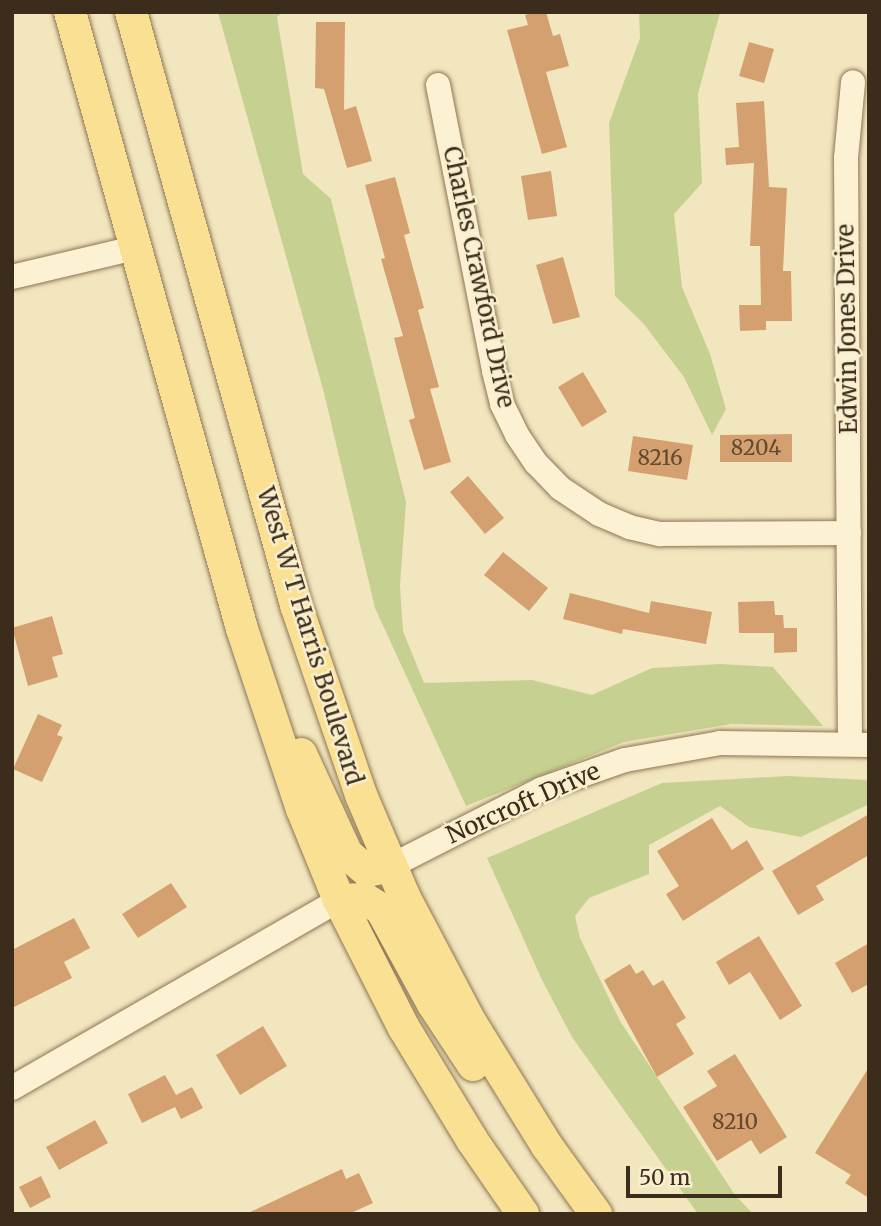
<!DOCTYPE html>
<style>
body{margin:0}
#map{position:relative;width:881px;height:1226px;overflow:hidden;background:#f2e6be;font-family:Merriweather,serif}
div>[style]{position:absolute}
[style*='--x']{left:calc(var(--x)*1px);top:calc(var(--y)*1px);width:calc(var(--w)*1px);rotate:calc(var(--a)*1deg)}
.green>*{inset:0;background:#c6d191}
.building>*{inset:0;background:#d5a070}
.roads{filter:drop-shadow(0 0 2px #8d7655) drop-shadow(0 0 2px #8d7655)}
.minor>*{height:24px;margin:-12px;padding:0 12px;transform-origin:12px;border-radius:12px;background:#fcf2d3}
.major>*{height:32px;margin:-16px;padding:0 16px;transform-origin:16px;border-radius:16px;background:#fae092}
span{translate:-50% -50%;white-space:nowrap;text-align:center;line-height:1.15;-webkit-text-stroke:5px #f9efcf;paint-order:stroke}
.number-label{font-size:21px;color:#624930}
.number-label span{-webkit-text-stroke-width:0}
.street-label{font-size:24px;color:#3b2c1b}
.frame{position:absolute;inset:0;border:14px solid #3b2c1b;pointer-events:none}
.scale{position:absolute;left:626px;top:1166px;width:156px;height:32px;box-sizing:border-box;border:4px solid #3b2c1b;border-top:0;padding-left:9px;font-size:21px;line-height:24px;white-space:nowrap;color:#3b2c1b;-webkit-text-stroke:5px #f9efcf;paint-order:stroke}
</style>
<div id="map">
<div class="green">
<div style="clip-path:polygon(218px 12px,282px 12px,277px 17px,303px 174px,331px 199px,406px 502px,400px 586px,403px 631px,424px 683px,532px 680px,592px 695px,652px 668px,721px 664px,773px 667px,823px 726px,731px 724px,624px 742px,466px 806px,375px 608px,324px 393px)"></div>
<div style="clip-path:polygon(639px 12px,720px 12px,698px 94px,702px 183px,674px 214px,682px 287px,710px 354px,726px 409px,712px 435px,684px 377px,643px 323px,615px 296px,609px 123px,640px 38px)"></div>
<div style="clip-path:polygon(788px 776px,869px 780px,869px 804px,801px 837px,749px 827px,720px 806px,649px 845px,649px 874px,589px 898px,575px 916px,580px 938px,620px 1021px,735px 1195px,753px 1214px,698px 1214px,572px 1037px,542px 980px,487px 858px,662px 783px)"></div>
</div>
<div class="building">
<div style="clip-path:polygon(535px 12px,546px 12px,553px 36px,560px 34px,569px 66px,546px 72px,567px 147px,542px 154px,507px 30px,528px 25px,525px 15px)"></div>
<div style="clip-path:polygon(316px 22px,345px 22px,344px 110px,356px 106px,372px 161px,347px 168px,324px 89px,315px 88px)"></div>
<div style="clip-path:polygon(749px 42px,774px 49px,764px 83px,739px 76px)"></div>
<div style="clip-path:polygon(764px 101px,769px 187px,787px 188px,783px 271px,791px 271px,792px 321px,766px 321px,766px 330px,740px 331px,739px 305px,761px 305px,760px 246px,750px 246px,754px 163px,726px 165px,725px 148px,739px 147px,736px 103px)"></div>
<div style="clip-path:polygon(551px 171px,557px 216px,528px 220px,521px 176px)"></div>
<div style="clip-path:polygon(395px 177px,410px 233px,404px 235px,424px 308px,418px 310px,439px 387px,430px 389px,451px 462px,424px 470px,409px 420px,415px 418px,394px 338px,403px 336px,381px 259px,385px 258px,365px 185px)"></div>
<div style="clip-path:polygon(563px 257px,580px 317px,553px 324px,536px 265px)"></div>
<div style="clip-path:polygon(583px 372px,607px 412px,582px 427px,558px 387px)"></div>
<div style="clip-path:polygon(792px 434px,792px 462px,720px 462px,720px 435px)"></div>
<div style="clip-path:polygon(633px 436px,693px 445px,687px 480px,628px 471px)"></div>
<div style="clip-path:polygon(468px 476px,504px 518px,485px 534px,450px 492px)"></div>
<div style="clip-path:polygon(503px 552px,548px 588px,529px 611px,484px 575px)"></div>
<div style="clip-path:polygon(570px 593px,649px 613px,651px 601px,712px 612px,706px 644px,623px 629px,622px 634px,563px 619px)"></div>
<div style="clip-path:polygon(774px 601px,775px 615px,783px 615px,784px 628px,797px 628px,797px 652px,774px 653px,774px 633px,739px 633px,738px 602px)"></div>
<div style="clip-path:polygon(52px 616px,63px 654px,52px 657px,58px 677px,28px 686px,12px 628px)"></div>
<div style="clip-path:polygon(38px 714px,62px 725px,57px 735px,63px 737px,42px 782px,13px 769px)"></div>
<div style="clip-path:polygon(869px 814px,869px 855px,816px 886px,824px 900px,798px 915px,772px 871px)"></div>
<div style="clip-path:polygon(712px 818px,732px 850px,747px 840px,764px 869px,683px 921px,666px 894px,679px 886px,657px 851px)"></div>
<div style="clip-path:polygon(171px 883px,187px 907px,138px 938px,122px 914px)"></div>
<div style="clip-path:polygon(74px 918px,90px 948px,64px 962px,72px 978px,12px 1008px,12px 950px)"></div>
<div style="clip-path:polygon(759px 936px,802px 1006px,780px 1020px,750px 972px,729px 985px,716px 962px)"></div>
<div style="clip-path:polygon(869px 943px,869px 984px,852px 993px,835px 963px)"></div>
<div style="clip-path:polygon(630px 964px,636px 974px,643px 970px,653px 986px,663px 980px,686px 1018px,676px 1024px,694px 1054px,657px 1077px,604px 980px)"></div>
<div style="clip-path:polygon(263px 1026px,287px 1066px,240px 1095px,216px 1055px)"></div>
<div style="clip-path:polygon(735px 1054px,787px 1137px,760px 1154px,751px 1140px,717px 1161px,683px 1107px,717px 1086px,707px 1071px)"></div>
<div style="clip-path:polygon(869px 1067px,869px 1198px,845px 1183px,851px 1175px,815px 1153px)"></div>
<div style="clip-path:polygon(165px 1075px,176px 1095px,192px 1087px,203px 1108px,181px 1119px,175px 1107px,142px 1123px,128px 1094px)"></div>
<div style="clip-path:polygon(95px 1120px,108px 1143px,59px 1170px,46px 1147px)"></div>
<div style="clip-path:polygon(342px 1169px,346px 1179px,359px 1173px,373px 1203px,349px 1214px,246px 1214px)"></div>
<div style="clip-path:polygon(41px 1176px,51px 1197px,30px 1208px,19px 1187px)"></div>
</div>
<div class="roads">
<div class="minor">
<div style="--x:438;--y:85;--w:291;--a:78.9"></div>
<div style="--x:494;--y:371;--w:34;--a:76"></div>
<div style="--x:502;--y:404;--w:34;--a:64"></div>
<div style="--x:517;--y:435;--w:34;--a:56"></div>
<div style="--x:536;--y:463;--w:35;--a:46"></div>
<div style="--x:560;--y:488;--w:47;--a:33.7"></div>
<div style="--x:599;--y:514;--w:33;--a:23"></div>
<div style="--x:629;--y:527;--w:32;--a:13"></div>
<div style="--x:660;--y:534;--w:189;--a:-0.3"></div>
<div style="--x:12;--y:277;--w:126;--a:-13.3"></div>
<div style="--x:850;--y:744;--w:586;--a:-90.39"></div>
<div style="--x:846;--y:158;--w:76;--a:-84.7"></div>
<div style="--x:391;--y:866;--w:169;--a:-27"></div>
<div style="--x:542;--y:789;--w:88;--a:-19.3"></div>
<div style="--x:625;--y:760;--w:97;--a:-10.1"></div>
<div style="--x:720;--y:743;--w:149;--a:0.8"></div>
<div style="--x:12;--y:1088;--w:377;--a:-29.9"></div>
</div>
<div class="major">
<div style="--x:70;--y:12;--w:641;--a:74.42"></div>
<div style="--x:242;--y:629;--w:190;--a:71.6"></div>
<div style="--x:302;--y:809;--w:98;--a:67.9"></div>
<div style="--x:339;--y:900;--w:144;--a:63.1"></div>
<div style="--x:404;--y:1028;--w:131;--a:58.7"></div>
<div style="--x:472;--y:1140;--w:90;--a:55.4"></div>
<div style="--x:131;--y:12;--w:616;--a:74.45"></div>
<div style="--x:296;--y:605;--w:201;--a:71.1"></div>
<div style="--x:361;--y:795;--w:112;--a:66.9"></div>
<div style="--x:405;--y:898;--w:141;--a:62.2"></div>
<div style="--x:471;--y:1023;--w:145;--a:58.3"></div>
<div style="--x:547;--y:1146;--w:84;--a:54.2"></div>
<div style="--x:301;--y:754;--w:110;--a:65.3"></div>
<div style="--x:347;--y:854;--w:26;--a:40"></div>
<div style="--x:367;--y:871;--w:25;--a:-12"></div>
<div style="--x:339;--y:900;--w:26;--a:-2"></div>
<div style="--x:365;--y:899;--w:19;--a:32"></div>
<div style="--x:381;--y:909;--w:108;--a:61.3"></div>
<div style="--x:433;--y:1004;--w:73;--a:56.7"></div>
</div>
</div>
<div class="number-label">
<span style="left:756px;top:448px">8204</span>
<span style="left:660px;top:458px">8216</span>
<span style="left:735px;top:1122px">8210</span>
</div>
<div class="street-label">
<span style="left:479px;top:277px;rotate:78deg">Charles Crawford Drive</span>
<span style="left:847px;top:329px;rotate:-91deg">Edwin Jones Drive</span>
<span style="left:310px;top:636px;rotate:73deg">West W T Harris Boulevard</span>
<span style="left:523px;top:803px;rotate:-24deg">Norcroft Drive</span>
</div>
<div class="frame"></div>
<div class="scale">50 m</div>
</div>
